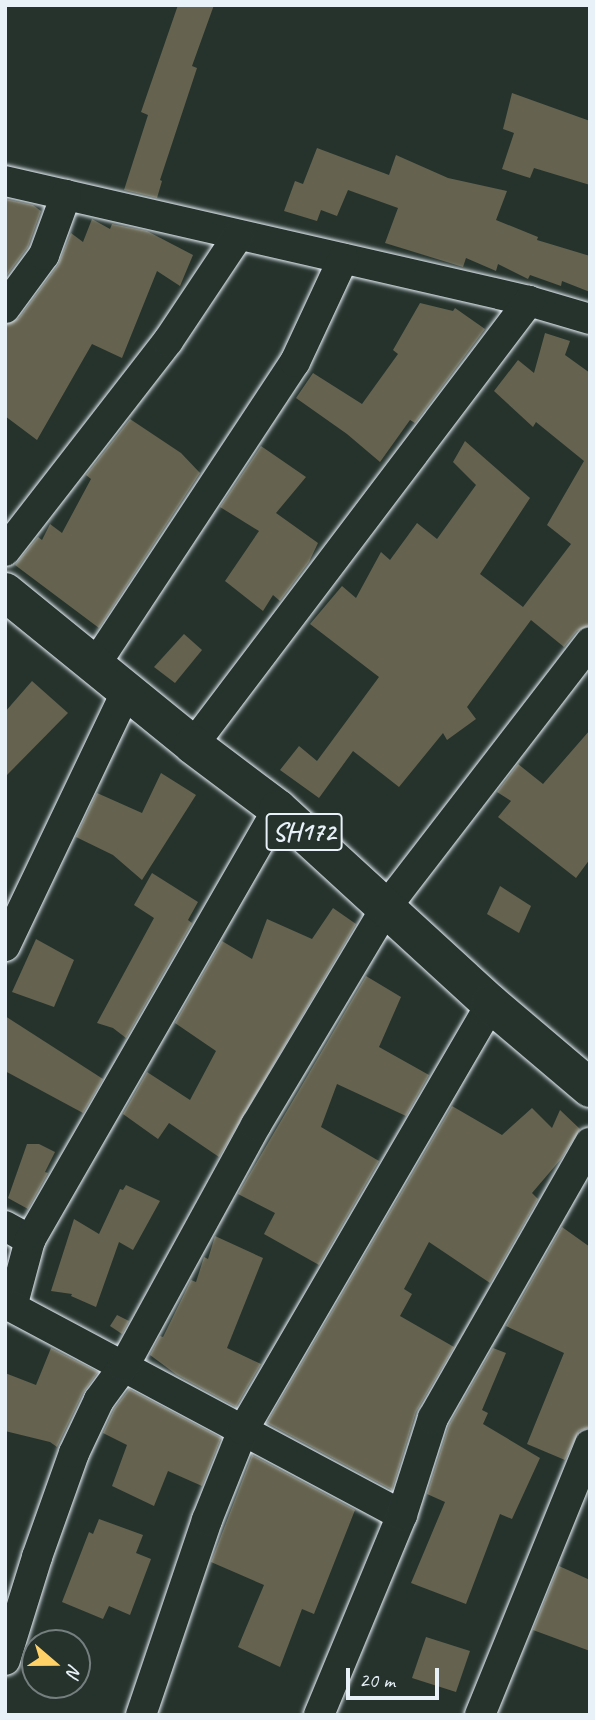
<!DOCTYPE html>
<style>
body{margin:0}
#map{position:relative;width:595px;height:1720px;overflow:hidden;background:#26332d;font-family:Caveat,sans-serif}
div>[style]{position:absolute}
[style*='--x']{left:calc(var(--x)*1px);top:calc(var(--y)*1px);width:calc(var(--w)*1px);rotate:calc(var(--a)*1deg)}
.building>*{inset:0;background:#65634f}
.roads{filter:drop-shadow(0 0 2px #e8f1f8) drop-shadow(0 0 2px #e8f1f8)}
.minor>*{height:30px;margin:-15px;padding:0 15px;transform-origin:15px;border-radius:15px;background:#26332d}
.primary>*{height:38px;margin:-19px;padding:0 19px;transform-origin:19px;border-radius:19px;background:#26332d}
span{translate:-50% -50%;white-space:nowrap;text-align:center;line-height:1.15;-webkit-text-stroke:6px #26332d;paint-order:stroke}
.shield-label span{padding:2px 5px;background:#26332d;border:2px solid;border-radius:5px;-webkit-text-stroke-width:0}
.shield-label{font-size:26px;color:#e8f1f8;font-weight:700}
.frame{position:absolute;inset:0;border:7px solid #e8f1f8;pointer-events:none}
.north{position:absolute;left:21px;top:1629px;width:70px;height:70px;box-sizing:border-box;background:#26332d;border:2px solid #747f7e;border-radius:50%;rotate:110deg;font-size:19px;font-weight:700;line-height:28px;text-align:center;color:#e8f1f8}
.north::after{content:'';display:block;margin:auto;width:24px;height:32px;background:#ffd166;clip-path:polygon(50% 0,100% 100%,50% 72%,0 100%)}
.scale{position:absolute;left:346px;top:1668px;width:93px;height:32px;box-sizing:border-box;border:4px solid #e8f1f8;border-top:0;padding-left:9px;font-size:21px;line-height:24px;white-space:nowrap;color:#e8f1f8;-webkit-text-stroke:5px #26332d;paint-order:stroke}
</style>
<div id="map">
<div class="building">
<div style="clip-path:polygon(178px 5px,214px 5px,192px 66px,197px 68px,160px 180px,162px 181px,157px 198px,124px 190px,148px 115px,141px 112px)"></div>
<div style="clip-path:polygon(512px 93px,590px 121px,590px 185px,534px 168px,530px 178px,502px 169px,514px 133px,503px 129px)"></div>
<div style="clip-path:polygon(317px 148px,389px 175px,396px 155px,448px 178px,507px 191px,496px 220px,538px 237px,537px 240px,590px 256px,590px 292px,562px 281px,561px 286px,530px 275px,528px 279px,498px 264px,496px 271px,466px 258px,463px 267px,385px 243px,398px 208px,348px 190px,337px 216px,321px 210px,317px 221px,284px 211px,295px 181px,303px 184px)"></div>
<div style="clip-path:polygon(5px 199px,33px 205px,41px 211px,28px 247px,5px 278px)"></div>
<div style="clip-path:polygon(92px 219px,110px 229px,112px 224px,147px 231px,193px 255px,180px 286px,157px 271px,122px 358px,92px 344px,37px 440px,5px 416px,5px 325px,19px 318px,58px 265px,71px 233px,83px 242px)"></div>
<div style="clip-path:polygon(420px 303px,453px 311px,455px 308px,485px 329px,415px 423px,410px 420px,380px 462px,347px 434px,296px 398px,313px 373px,362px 404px,398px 354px,393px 350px)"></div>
<div style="clip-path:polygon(545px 333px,570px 341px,565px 355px,590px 373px,590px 625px,577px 631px,564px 647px,531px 620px,467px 707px,476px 719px,447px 740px,443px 733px,399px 787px,353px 751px,319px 798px,280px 770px,299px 746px,317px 761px,379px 677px,310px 624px,342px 586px,356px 598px,381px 552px,390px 560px,417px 523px,437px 539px,476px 485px,453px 462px,465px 441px,530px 498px,480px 574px,523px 607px,571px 544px,547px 525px,584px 461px,536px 422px,533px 427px,494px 391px,518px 360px,534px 373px)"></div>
<div style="clip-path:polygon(130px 419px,181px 453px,200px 473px,99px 628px,15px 565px,38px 537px,42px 540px,50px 524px,62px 533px,91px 479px,86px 475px)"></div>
<div style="clip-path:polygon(261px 446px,306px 477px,276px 513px,318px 543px,309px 562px,280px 601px,273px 595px,263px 611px,225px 581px,259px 531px,220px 507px)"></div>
<div style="clip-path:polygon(184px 634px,202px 650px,175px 683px,154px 667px)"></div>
<div style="clip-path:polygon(32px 681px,68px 713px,5px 777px,5px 712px)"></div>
<div style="clip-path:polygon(590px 730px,590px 859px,576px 878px,498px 817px,511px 801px,497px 792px,518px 764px,543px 784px)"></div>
<div style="clip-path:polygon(161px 773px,196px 795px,142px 880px,113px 855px,76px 837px,97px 793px,142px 813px)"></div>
<div style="clip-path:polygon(152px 873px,198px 902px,188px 920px,192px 923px,126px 1038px,113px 1028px,97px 1023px,154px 918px,134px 905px)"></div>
<div style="clip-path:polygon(500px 886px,531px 906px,519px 933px,487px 914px)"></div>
<div style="clip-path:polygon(333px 908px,356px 924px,219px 1157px,169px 1123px,158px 1139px,123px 1114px,147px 1072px,190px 1100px,216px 1051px,175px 1023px,222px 941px,252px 959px,267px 919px,312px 939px)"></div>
<div style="clip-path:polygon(36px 939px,74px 960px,54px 1007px,12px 992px)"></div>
<div style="clip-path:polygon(366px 976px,401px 997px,379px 1047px,429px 1075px,406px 1116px,337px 1084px,321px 1127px,379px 1161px,319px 1265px,264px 1234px,275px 1213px,238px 1194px)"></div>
<div style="clip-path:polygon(5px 1016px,103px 1079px,83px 1113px,5px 1071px)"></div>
<div style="clip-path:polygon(452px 1106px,502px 1135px,532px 1108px,552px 1128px,560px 1110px,580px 1129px,561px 1159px,532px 1193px,538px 1199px,490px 1283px,429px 1242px,404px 1289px,412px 1294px,400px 1316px,454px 1347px,416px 1412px,392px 1490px,267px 1423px)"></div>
<div style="clip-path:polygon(27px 1144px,39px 1144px,55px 1152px,45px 1172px,48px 1173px,28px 1209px,8px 1198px)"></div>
<div style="clip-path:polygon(126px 1185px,160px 1201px,133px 1250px,119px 1242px,96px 1307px,71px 1296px,72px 1294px,51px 1291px,74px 1219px,99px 1234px,120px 1189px,123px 1190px)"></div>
<div style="clip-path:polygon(562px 1227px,590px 1247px,590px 1427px,579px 1431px,565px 1460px,527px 1444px,564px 1353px,506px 1326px)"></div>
<div style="clip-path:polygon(215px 1236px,263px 1258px,227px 1348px,261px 1364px,236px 1407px,177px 1375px,150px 1355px,160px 1336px,163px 1337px,191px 1280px,196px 1282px,204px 1257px,208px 1259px)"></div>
<div style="clip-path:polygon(117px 1315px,129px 1321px,122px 1334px,110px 1326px)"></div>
<div style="clip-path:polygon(51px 1348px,98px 1372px,83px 1393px,57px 1447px,50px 1442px,5px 1431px,5px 1373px,36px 1385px)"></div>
<div style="clip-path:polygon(493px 1348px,506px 1353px,482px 1410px,488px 1413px,483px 1424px,540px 1458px,512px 1519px,500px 1514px,466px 1604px,411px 1583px,445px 1502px,427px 1494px,449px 1425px)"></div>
<div style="clip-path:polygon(129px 1389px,221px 1438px,202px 1486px,168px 1471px,154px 1506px,112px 1486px,127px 1445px,103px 1433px,114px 1409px)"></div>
<div style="clip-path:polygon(252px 1455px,355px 1510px,314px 1614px,302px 1609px,280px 1667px,238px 1647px,264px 1585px,211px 1562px)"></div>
<div style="clip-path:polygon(99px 1519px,143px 1535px,136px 1553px,151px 1559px,130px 1615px,109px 1606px,103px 1619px,62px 1602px,89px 1532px,93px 1534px)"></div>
<div style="clip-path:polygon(559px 1566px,590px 1580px,590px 1651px,533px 1630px)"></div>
<div style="clip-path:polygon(426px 1637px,470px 1651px,456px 1692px,412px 1678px)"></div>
</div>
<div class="roads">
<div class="minor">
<div style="--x:5;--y:181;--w:538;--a:12.9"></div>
<div style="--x:529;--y:301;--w:64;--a:16.4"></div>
<div style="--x:5;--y:308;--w:66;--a:-53.7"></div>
<div style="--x:44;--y:255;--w:64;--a:-69.9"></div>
<div style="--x:5;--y:551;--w:266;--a:-52.2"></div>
<div style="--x:168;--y:341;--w:126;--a:-56.3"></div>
<div style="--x:95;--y:665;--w:363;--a:-56.6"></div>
<div style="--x:295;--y:362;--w:114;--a:-65"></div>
<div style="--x:193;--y:745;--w:557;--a:-52.88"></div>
<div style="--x:5;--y:946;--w:284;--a:-64.5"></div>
<div style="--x:5;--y:1226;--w:29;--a:29"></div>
<div style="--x:30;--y:1240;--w:69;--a:105"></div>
<div style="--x:12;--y:1307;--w:442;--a:28.1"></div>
<div style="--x:30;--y:1240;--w:497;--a:-60.1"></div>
<div style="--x:5;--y:1660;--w:108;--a:-72.7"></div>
<div style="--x:37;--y:1557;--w:110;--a:-70.4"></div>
<div style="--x:74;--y:1453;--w:59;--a:-64.7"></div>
<div style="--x:99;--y:1400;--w:42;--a:-53.7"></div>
<div style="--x:124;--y:1366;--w:275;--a:-61.3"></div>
<div style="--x:256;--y:1125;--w:255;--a:-59.1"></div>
<div style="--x:387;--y:906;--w:333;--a:-52.4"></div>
<div style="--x:141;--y:1715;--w:206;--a:-71.3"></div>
<div style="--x:207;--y:1520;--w:97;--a:-68.2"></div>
<div style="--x:243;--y:1430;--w:493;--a:-59.8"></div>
<div style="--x:319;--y:1715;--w:217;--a:-67.5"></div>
<div style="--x:402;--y:1515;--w:102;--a:-72.3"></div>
<div style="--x:433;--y:1418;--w:317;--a:-60.3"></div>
<div style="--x:480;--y:1715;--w:292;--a:-67.9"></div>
</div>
<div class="primary">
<div style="--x:5;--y:592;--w:242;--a:39.1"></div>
<div style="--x:193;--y:745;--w:106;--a:37"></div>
<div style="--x:278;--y:809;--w:289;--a:42.5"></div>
<div style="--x:491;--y:1004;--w:130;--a:40.3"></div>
</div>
</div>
<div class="shield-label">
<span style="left:304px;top:832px">SH172</span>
</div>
<div class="frame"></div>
<div class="north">N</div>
<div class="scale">20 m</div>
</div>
